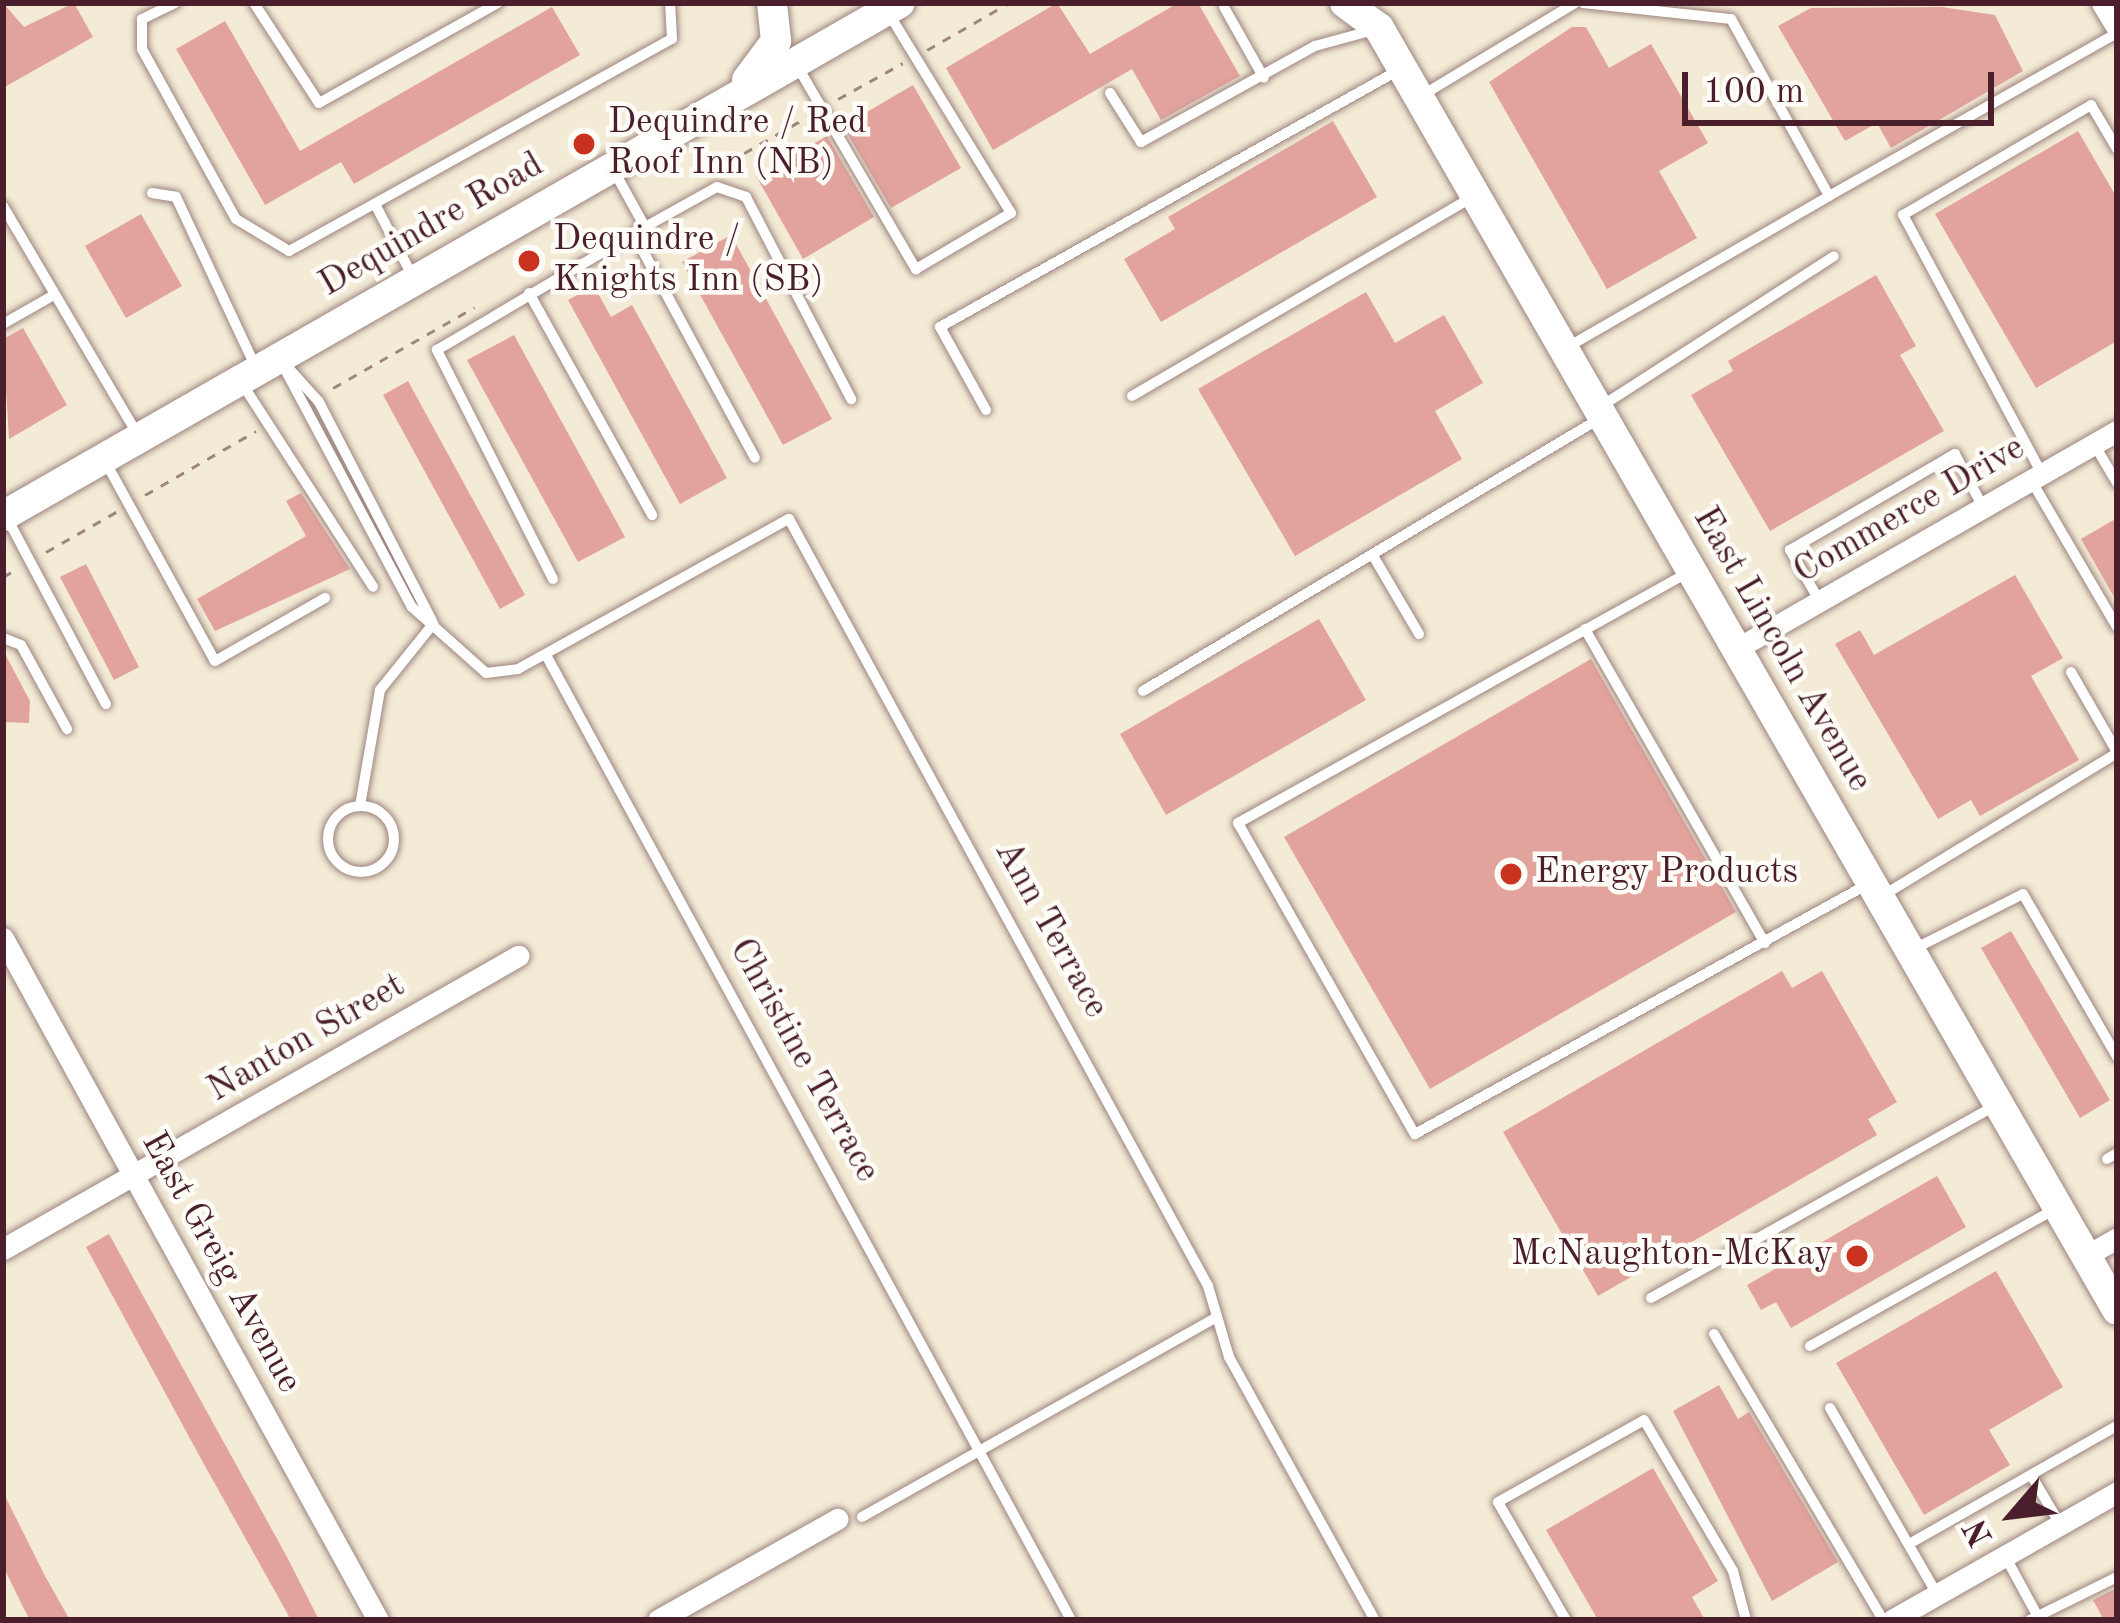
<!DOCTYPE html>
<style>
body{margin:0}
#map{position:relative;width:2120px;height:1623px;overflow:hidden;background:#f3ebd5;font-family:"Old Standard TT",serif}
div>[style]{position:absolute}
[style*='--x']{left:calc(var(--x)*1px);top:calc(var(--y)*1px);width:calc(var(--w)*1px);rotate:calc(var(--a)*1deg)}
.building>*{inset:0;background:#e2a39d}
.path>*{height:3px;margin-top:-1.5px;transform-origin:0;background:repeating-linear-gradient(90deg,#9e8580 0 9px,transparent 0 18px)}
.roads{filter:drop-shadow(0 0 3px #9e8580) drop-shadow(0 0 3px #9e8580)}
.lane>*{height:10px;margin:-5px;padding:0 5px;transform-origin:5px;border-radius:5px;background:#fff}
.lane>.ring{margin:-5px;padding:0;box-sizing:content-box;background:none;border:10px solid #fff;border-radius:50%}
.street>*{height:21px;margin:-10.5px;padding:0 10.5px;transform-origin:10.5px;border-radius:10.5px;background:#fff}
.secondary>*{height:30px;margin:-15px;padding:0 15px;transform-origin:15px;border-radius:15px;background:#fff}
.dots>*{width:33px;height:33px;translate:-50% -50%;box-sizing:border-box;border:6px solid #fdfcf7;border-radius:50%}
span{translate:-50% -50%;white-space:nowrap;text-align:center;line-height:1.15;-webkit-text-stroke:9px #fdfcf7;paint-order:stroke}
.poi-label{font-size:36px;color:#4a1f2b}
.left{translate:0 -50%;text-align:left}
.right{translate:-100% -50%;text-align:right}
.street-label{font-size:36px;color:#4a1f2b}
.frame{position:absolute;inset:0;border:6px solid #4a1f2b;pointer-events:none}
.north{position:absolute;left:1952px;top:1455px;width:120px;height:120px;-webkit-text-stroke:9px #fdfcf7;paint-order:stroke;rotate:242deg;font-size:33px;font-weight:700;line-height:48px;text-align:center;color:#4a1f2b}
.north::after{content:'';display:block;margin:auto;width:42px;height:54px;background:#4a1f2b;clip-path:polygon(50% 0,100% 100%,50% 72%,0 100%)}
.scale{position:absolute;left:1682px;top:72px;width:312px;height:54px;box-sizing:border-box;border:6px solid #4a1f2b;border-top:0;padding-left:15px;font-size:36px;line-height:42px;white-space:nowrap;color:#4a1f2b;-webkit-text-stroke:9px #fdfcf7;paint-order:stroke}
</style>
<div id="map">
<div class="building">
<div style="clip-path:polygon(3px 3px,24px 27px,74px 3px,93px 37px,3px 88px)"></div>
<div style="clip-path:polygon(1057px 3px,1090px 54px,1178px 3px,1198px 3px,1240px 76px,1161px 120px,1132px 69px,993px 150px,946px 68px)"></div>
<div style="clip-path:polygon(552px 7px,580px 55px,354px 184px,341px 162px,265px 205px,176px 49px,225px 21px,300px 151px)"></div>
<div style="clip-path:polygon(1942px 7px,1995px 15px,2023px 71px,1891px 148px,1877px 123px,1845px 141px,1778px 26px,1811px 8px)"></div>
<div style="clip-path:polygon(1572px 27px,1586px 27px,1609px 68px,1651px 44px,1708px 143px,1659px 171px,1697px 238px,1607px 289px,1489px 82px)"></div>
<div style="clip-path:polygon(913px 85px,961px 168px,891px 208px,843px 126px)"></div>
<div style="clip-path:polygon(1333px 121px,1377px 197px,1161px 322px,1124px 259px,1175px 229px,1168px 217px)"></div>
<div style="clip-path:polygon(2078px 131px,2117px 198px,2117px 341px,2036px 388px,1935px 214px)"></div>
<div style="clip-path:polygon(827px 136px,874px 217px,803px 259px,756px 176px)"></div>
<div style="clip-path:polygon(141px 214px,182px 286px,126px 318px,85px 246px)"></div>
<div style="clip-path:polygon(731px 235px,832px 419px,783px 445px,682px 262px)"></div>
<div style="clip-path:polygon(1876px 275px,1916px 346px,1900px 355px,1944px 431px,1770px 531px,1691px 395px,1733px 371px,1728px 361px)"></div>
<div style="clip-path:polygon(594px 286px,611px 317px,632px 305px,727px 478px,680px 504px,568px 300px)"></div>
<div style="clip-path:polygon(1366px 292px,1395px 343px,1444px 315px,1483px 383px,1435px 411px,1462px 459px,1295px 556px,1198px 389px)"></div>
<div style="clip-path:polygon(23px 328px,67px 405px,9px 439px,3px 339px)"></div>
<div style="clip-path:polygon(514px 335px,625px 537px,578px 562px,467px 360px)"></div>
<div style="clip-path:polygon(408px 381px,525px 595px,500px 609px,383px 395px)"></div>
<div style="clip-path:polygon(301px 493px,350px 569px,215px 631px,197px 599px,306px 536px,286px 501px)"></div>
<div style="clip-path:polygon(2117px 518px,2117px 602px,2081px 539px)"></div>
<div style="clip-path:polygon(86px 564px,139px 667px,114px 680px,60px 577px)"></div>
<div style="clip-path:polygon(2015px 575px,2063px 658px,2031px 676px,2079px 760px,1980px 816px,1971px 800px,1938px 819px,1835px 644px,1860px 630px,1874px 655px)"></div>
<div style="clip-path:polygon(1319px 619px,1366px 700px,1166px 815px,1120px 734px)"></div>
<div style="clip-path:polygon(3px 650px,30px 701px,29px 723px,3px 722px)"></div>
<div style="clip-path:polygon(1591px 659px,1736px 912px,1430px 1089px,1284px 837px)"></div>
<div style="clip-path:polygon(2011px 931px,2110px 1100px,2080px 1118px,1981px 948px)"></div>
<div style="clip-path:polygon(1782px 971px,1792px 988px,1822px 971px,1897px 1102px,1868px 1119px,1877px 1135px,1598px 1296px,1503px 1132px)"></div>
<div style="clip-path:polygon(1937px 1176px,1966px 1227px,1791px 1328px,1776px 1302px,1761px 1310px,1747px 1285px)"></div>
<div style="clip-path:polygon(109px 1234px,287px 1557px,319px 1620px,291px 1620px,200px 1457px,86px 1247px)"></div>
<div style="clip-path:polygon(1996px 1271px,2063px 1387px,1989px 1430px,2010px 1465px,1924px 1515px,1836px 1363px)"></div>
<div style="clip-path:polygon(1719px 1385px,1738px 1419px,1749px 1412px,1838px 1562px,1772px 1601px,1673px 1411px)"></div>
<div style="clip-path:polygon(1653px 1468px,1718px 1581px,1692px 1597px,1705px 1620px,1598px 1620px,1546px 1530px)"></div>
<div style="clip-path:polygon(3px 1492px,45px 1576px,70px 1620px,30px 1620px,23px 1607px,3px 1566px)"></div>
<div style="clip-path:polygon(2117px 1588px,2117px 1620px,2104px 1620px,2093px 1600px)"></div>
</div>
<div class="path">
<div style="--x:927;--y:50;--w:95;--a:-29.8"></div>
<div style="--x:838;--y:99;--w:74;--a:-29"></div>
<div style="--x:713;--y:171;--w:111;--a:-29.8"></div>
<div style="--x:333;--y:388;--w:163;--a:-29.7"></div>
<div style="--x:145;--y:495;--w:128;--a:-30"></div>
<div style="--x:46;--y:552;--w:81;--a:-29.7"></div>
<div style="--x:3;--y:577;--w:16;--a:-30"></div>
</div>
<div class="roads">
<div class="lane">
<div style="--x:175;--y:3;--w:37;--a:154"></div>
<div style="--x:142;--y:19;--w:30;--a:90"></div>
<div style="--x:142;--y:49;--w:194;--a:61.1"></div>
<div style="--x:236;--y:219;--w:62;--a:31.1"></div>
<div style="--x:289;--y:251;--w:438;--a:-29"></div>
<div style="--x:672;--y:39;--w:36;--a:-93"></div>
<div style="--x:254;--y:3;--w:119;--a:57"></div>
<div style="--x:319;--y:103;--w:205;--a:-29.2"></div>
<div style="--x:1583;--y:3;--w:149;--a:6.2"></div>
<div style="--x:1731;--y:19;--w:202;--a:61"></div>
<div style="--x:1829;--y:196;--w:331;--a:-29.5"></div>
<div style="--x:1224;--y:7;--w:81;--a:60.6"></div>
<div style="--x:796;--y:64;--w:238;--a:59.7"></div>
<div style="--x:916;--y:269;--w:110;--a:-30.5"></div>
<div style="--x:1011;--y:213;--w:233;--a:-121.5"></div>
<div style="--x:1110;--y:93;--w:58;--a:57.7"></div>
<div style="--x:1141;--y:142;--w:199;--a:-28.9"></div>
<div style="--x:1315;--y:46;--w:57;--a:-15.3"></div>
<div style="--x:1421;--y:96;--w:180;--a:-31.1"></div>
<div style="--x:614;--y:171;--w:64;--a:61"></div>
<div style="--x:645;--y:227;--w:82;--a:-29.1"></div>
<div style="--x:717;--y:187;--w:31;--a:19"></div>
<div style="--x:746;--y:197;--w:228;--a:62.5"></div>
<div style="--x:152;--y:193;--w:24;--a:9"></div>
<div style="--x:176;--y:197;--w:189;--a:64.9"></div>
<div style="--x:3;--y:206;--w:266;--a:59.5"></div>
<div style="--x:376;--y:206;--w:80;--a:62.5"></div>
<div style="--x:645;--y:227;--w:24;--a:95"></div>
<div style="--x:643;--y:251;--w:235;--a:61.6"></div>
<div style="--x:529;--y:293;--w:254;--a:61"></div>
<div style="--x:3;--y:324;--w:56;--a:-29.7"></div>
<div style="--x:1566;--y:348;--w:304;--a:-30"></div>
<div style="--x:281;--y:362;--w:278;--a:61.9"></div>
<div style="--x:412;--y:607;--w:99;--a:41.7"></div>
<div style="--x:486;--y:673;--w:32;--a:-7"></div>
<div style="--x:518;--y:669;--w:310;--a:-29"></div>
<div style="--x:789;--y:519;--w:874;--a:61.35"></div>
<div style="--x:1208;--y:1286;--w:74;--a:73.5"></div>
<div style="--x:1229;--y:1357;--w:301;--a:61"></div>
<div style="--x:284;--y:363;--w:52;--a:48.1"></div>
<div style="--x:319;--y:402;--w:246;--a:62.7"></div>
<div style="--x:243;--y:385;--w:240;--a:57.2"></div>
<div style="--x:1132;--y:396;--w:395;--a:-30.3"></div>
<div style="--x:1600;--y:407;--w:278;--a:-32.8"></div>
<div style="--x:986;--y:410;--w:95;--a:-119"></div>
<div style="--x:940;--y:327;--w:526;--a:-29.25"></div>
<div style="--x:2094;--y:444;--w:45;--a:59.5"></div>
<div style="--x:105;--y:461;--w:228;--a:61.2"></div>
<div style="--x:215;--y:661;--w:127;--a:-29.8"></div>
<div style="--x:2042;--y:474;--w:294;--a:-118.2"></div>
<div style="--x:1903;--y:215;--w:218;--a:-30.3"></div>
<div style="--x:2091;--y:105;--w:51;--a:59.4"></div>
<div style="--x:2031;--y:480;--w:170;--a:59.7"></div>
<div style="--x:6;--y:516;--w:213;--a:62"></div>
<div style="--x:1375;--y:559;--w:87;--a:59.6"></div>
<div style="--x:1689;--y:572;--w:516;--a:150.9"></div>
<div style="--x:1238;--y:823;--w:358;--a:60.4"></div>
<div style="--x:1415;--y:1134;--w:517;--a:-28.89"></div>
<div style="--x:553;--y:579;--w:257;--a:-116.9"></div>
<div style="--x:437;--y:350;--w:242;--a:-30.6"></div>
<div style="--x:1819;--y:600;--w:58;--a:-120.1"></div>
<div style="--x:1790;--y:550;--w:191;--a:-30.2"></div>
<div style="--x:1955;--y:454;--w:60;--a:62.2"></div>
<div style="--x:1585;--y:629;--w:362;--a:60.2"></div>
<div style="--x:3;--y:638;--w:19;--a:21"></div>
<div style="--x:21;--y:645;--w:96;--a:61.3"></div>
<div style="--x:546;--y:655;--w:1099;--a:61.45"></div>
<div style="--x:2071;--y:672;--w:92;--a:60.1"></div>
<div style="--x:1143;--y:691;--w:531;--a:-30.82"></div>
<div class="ring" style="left:328px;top:806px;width:56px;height:56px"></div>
<div style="--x:360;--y:806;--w:118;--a:-80.2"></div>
<div style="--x:380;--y:690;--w:85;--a:-51.2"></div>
<div style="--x:1882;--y:896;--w:275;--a:-31.3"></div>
<div style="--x:1912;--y:950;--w:124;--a:-26.8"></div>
<div style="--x:2023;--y:894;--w:188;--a:60"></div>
<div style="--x:2107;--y:1159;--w:12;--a:-31"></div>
<div style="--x:1651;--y:1298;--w:395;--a:-29.2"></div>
<div style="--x:1714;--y:1334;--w:332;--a:59.4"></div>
<div style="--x:1810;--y:1346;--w:281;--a:-29.2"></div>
<div style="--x:1830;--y:1408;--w:215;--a:60.1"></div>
<div style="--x:2031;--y:1475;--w:57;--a:59.4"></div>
<div style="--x:862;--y:1517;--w:407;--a:-29.4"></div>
<div style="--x:1909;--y:1544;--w:239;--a:-29.6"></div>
<div style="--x:2005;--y:1556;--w:67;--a:61.5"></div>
<div style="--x:1566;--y:1620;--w:136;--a:-120"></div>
<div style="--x:1498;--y:1502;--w:167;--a:-29.3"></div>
<div style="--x:1644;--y:1420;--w:175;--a:59.5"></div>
<div style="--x:1733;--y:1571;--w:51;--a:75.1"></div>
<div style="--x:2030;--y:1620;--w:97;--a:-26.3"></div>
</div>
<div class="street">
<div style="--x:2102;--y:3;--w:29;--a:59"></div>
<div style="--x:1736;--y:649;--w:439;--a:-29.8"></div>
<div style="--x:3;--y:938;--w:778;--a:61.2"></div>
<div style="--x:3;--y:1249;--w:593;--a:-29.64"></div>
<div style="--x:2086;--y:1256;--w:36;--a:-30"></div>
<div style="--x:658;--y:1620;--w:206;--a:-29.4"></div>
<div style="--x:1892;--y:1620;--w:259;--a:-29.6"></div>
</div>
<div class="secondary">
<div style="--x:1345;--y:3;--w:42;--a:36.3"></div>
<div style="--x:1379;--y:28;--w:1479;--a:60.07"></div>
<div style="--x:747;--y:80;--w:49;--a:-53.4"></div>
<div style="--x:776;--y:41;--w:38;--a:-96"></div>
<div style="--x:3;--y:516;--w:1033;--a:-29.77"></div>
</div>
</div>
<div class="dots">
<div style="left:584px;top:144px;background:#c8321e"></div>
<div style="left:529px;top:261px;background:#c8321e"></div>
<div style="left:1511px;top:874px;background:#c8321e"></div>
<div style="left:1857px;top:1256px;background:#c8321e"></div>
</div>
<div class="poi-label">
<span class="left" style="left:608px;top:144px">Dequindre / Red<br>Roof Inn (NB)</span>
<span class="left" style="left:553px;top:261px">Dequindre /<br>Knights Inn (SB)</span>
<span class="left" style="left:1535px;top:874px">Energy Products</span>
<span class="right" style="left:1833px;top:1256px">McNaughton-McKay</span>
</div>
<div class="street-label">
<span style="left:432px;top:226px;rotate:-30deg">Dequindre Road</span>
<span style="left:1910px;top:511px;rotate:-30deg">Commerce Drive</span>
<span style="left:1781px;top:650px;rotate:60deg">East Lincoln Avenue</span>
<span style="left:1050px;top:930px;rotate:61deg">Ann Terrace</span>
<span style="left:307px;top:1039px;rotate:-30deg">Nanton Street</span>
<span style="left:803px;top:1061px;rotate:61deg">Christine Terrace</span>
<span style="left:220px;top:1263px;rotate:61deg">East Greig Avenue</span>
</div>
<div class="frame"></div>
<div class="north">N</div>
<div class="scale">100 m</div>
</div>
